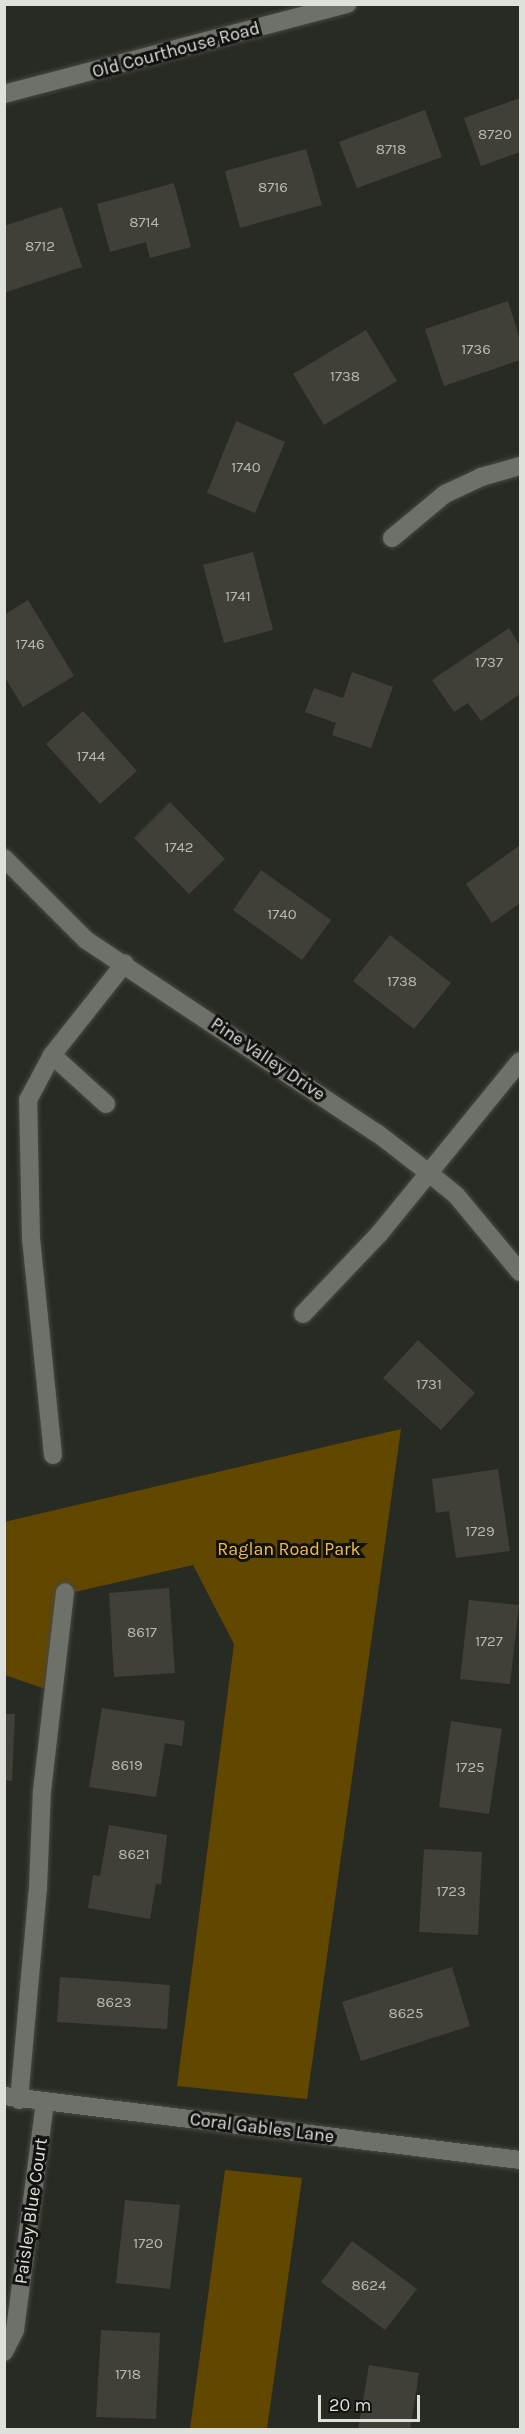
<!DOCTYPE html>
<style>
body{margin:0}
#map{position:relative;width:525px;height:2434px;overflow:hidden;background:#282b24;font-family:Karla,sans-serif}
div>[style]{position:absolute}
[style*='--x']{left:calc(var(--x)*1px);top:calc(var(--y)*1px);width:calc(var(--w)*1px);rotate:calc(var(--a)*1deg)}
.green>*{inset:0;background:#624700}
.building>*{inset:0;background:#414038}
.roads{filter:drop-shadow(0 0 2px #464943) drop-shadow(0 0 2px #464943)}
.minor>*{height:18px;margin:-9px;padding:0 9px;transform-origin:9px;border-radius:9px;background:#6d7169}
span{translate:-50% -50%;white-space:nowrap;text-align:center;line-height:1.15;-webkit-text-stroke:6px #121310;paint-order:stroke}
.number-label{font-size:15px;color:#b7b8b2}
.number-label span{-webkit-text-stroke-width:0}
.street-label{font-size:18px;color:#dee0db}
.park-label{font-size:18px;color:#f2be49}
.frame{position:absolute;inset:0;border:6px solid #dee0db;pointer-events:none}
.scale{position:absolute;left:318px;top:2395px;width:102px;height:27px;box-sizing:border-box;border:3px solid #dee0db;border-top:0;padding-left:8px;font-size:18px;line-height:21px;white-space:nowrap;color:#dee0db;-webkit-text-stroke:4px #121310;paint-order:stroke}
</style>
<div id="map">
<div class="green">
<div style="clip-path:polygon(401px 1429px,307px 2099px,177px 2086px,234px 1644px,193px 1565px,66px 1594px,51px 1691px,5px 1675px,4px 1522px)"></div>
<div style="clip-path:polygon(225px 2170px,302px 2178px,267px 2429px,190px 2429px)"></div>
</div>
<div class="building">
<div style="clip-path:polygon(520px 98px,520px 152px,481px 166px,464px 118px)"></div>
<div style="clip-path:polygon(425px 110px,442px 157px,357px 188px,339px 142px)"></div>
<div style="clip-path:polygon(306px 149px,322px 205px,240px 228px,225px 171px)"></div>
<div style="clip-path:polygon(174px 183px,191px 247px,150px 258px,146px 242px,110px 252px,97px 204px)"></div>
<div style="clip-path:polygon(62px 207px,82px 267px,4px 293px,4px 226px)"></div>
<div style="clip-path:polygon(508px 301px,520px 340px,520px 360px,444px 386px,425px 329px)"></div>
<div style="clip-path:polygon(366px 330px,397px 381px,324px 425px,293px 374px)"></div>
<div style="clip-path:polygon(236px 421px,285px 442px,255px 513px,207px 493px)"></div>
<div style="clip-path:polygon(253px 552px,273px 630px,224px 643px,203px 565px)"></div>
<div style="clip-path:polygon(28px 600px,74px 676px,23px 707px,4px 676px,4px 615px)"></div>
<div style="clip-path:polygon(509px 628px,520px 646px,520px 694px,481px 721px,468px 703px,454px 712px,432px 680px)"></div>
<div style="clip-path:polygon(352px 672px,393px 687px,371px 748px,332px 735px,336px 723px,305px 712px,314px 688px,343px 698px)"></div>
<div style="clip-path:polygon(83px 711px,137px 771px,100px 804px,46px 744px)"></div>
<div style="clip-path:polygon(170px 802px,225px 859px,189px 894px,134px 838px)"></div>
<div style="clip-path:polygon(520px 845px,520px 903px,492px 923px,466px 884px)"></div>
<div style="clip-path:polygon(261px 870px,331px 920px,302px 960px,233px 910px)"></div>
<div style="clip-path:polygon(390px 935px,451px 983px,414px 1029px,353px 981px)"></div>
<div style="clip-path:polygon(418px 1340px,475px 1393px,441px 1430px,383px 1378px)"></div>
<div style="clip-path:polygon(498px 1469px,510px 1551px,456px 1558px,449px 1511px,436px 1513px,432px 1479px)"></div>
<div style="clip-path:polygon(169px 1588px,175px 1673px,114px 1677px,109px 1593px)"></div>
<div style="clip-path:polygon(469px 1600px,519px 1605px,510px 1684px,460px 1679px)"></div>
<div style="clip-path:polygon(102px 1708px,185px 1721px,182px 1746px,165px 1743px,156px 1797px,89px 1787px)"></div>
<div style="clip-path:polygon(4px 1714px,15px 1714px,12px 1781px,4px 1780px)"></div>
<div style="clip-path:polygon(451px 1721px,502px 1729px,489px 1814px,439px 1807px)"></div>
<div style="clip-path:polygon(109px 1825px,167px 1835px,161px 1885px,156px 1883px,150px 1919px,88px 1908px,93px 1875px,100px 1876px)"></div>
<div style="clip-path:polygon(424px 1849px,482px 1852px,478px 1935px,419px 1932px)"></div>
<div style="clip-path:polygon(452px 1967px,470px 2026px,361px 2061px,342px 2002px)"></div>
<div style="clip-path:polygon(60px 1977px,170px 1985px,167px 2029px,57px 2022px)"></div>
<div style="clip-path:polygon(125px 2200px,180px 2205px,170px 2289px,116px 2283px)"></div>
<div style="clip-path:polygon(352px 2241px,417px 2289px,385px 2330px,321px 2282px)"></div>
<div style="clip-path:polygon(101px 2330px,160px 2333px,156px 2419px,96px 2417px)"></div>
<div style="clip-path:polygon(369px 2365px,419px 2373px,410px 2430px,358px 2430px)"></div>
</div>
<div class="roads">
<div class="minor">
<div style="--x:4;--y:94;--w:355;--a:-14.7"></div>
<div style="--x:392;--y:538;--w:69;--a:-39.7"></div>
<div style="--x:445;--y:494;--w:40;--a:-25"></div>
<div style="--x:481;--y:477;--w:41;--a:-15.8"></div>
<div style="--x:4;--y:858;--w:116;--a:45"></div>
<div style="--x:86;--y:940;--w:349;--a:33.6"></div>
<div style="--x:377;--y:1133;--w:67;--a:37.7"></div>
<div style="--x:430;--y:1174;--w:33;--a:39"></div>
<div style="--x:456;--y:1195;--w:100;--a:50.3"></div>
<div style="--x:52;--y:1055;--w:73;--a:42.2"></div>
<div style="--x:303;--y:1314;--w:110;--a:-46.5"></div>
<div style="--x:379;--y:1234;--w:223;--a:-50.8"></div>
<div style="--x:53;--y:1455;--w:217;--a:-95.8"></div>
<div style="--x:31;--y:1239;--w:139;--a:-91.2"></div>
<div style="--x:28;--y:1100;--w:51;--a:-61.9"></div>
<div style="--x:52;--y:1055;--w:117;--a:-51.6"></div>
<div style="--x:4;--y:2096;--w:520;--a:7.07"></div>
<div style="--x:19;--y:2100;--w:212;--a:-84.9"></div>
<div style="--x:38;--y:1889;--w:98;--a:-87.7"></div>
<div style="--x:42;--y:1791;--w:200;--a:-83.4"></div>
<div style="--x:4;--y:2352;--w:25;--a:-63"></div>
<div style="--x:15;--y:2330;--w:229;--a:-82.5"></div>
</div>
</div>
<div class="number-label">
<span style="left:495px;top:135px">8720</span>
<span style="left:391px;top:150px">8718</span>
<span style="left:273px;top:188px">8716</span>
<span style="left:144px;top:223px">8714</span>
<span style="left:40px;top:247px">8712</span>
<span style="left:476px;top:350px">1736</span>
<span style="left:345px;top:377px">1738</span>
<span style="left:246px;top:468px">1740</span>
<span style="left:238px;top:597px">1741</span>
<span style="left:30px;top:645px">1746</span>
<span style="left:489px;top:663px">1737</span>
<span style="left:91px;top:757px">1744</span>
<span style="left:179px;top:848px">1742</span>
<span style="left:282px;top:915px">1740</span>
<span style="left:402px;top:982px">1738</span>
<span style="left:429px;top:1385px">1731</span>
<span style="left:480px;top:1532px">1729</span>
<span style="left:142px;top:1633px">8617</span>
<span style="left:489px;top:1642px">1727</span>
<span style="left:127px;top:1766px">8619</span>
<span style="left:470px;top:1768px">1725</span>
<span style="left:134px;top:1855px">8621</span>
<span style="left:451px;top:1892px">1723</span>
<span style="left:114px;top:2003px">8623</span>
<span style="left:406px;top:2014px">8625</span>
<span style="left:148px;top:2244px">1720</span>
<span style="left:369px;top:2286px">8624</span>
<span style="left:128px;top:2375px">1718</span>
</div>
<div class="street-label">
<span style="left:176px;top:50px;rotate:-15deg">Old Courthouse Road</span>
<span style="left:268px;top:1059px;rotate:34deg">Pine Valley Drive</span>
<span style="left:262px;top:2128px;rotate:7deg">Coral Gables Lane</span>
<span style="left:31px;top:2211px;rotate:-82deg">Paisley Blue Court</span>
</div>
<div class="park-label">
<span style="left:289px;top:1549px">Raglan Road Park</span>
</div>
<div class="frame"></div>
<div class="scale">20 m</div>
</div>
